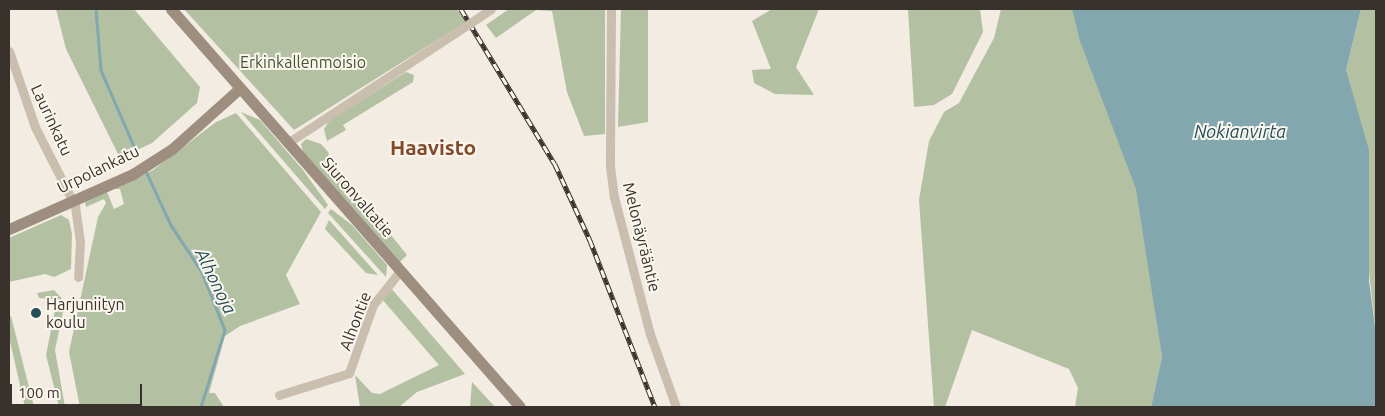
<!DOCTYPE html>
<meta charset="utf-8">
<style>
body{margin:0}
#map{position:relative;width:1385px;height:416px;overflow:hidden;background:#f2ece2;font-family:Ubuntu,sans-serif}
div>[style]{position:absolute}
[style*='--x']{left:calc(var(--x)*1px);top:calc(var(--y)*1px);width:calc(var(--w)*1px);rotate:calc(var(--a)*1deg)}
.green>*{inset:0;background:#b3c1a2}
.water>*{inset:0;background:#82a7ae}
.stream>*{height:2.5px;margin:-1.25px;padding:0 1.25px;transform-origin:1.25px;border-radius:1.25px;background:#82a7ae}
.street>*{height:9px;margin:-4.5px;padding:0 4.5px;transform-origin:4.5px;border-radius:4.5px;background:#cabeae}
.secondary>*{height:11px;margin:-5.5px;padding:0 5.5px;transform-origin:5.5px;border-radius:5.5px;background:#9e8e7f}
.rail>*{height:4.5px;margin-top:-2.25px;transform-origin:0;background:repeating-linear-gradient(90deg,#faf6ee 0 8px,#39312c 0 16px);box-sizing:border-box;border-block:1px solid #39312c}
.street-bridge>*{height:9px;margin:-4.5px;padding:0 4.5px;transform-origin:4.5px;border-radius:4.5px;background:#cabeae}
.dots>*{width:14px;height:14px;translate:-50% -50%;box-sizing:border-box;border:2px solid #faf6ee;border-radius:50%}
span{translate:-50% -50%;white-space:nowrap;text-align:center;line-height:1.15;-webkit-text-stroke:4px #faf6ee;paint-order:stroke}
.park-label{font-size:16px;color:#455631}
.street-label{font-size:16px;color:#39312c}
.poi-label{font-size:16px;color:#39312c}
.left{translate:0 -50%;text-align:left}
.water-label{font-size:18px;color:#244f58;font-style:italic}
.district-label{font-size:21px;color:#83492a;font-weight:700}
.frame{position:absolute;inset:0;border:10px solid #39312c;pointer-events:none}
.scale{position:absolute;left:10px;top:384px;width:132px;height:22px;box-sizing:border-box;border:2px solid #39312c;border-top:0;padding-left:6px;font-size:15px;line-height:18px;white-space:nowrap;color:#39312c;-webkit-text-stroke:4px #faf6ee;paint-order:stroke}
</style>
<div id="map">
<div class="green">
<div style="clip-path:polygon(56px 9px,134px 9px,200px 87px,197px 103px,152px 143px,120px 158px,66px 49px)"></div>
<div style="clip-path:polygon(184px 9px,457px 9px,466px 22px,294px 130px)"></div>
<div style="clip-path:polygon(509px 9px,605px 9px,605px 134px,584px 136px,567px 92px,552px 11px,536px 10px,496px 38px,486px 25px)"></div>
<div style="clip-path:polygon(621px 9px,648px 9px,648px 122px,618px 127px)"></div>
<div style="clip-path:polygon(772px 9px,819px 9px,796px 67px,814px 95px,775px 94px,754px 83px,752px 70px,771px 69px,752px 21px)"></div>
<div style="clip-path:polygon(908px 9px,980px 9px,983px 32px,952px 94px,934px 105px,914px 107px)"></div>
<div style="clip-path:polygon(1001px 9px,1075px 9px,1139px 195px,1162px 357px,1151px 407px,1075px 407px,1078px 388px,1069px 369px,972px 330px,945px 407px,934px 407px,919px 200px,929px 141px,944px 112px,959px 103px,994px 38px)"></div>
<div style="clip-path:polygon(1361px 9px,1376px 9px,1376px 334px,1346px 70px)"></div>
<div style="clip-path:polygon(406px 72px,414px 75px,413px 82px,343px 125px,346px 130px,327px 141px,324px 129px,329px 121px)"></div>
<div style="clip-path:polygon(241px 112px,260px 120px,303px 170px,328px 205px,325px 209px)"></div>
<div style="clip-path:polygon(236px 113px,321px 212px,286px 275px,300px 304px,240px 326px,225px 336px,209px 393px,215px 393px,224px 407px,80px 407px,69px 352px,98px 217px,106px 203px,104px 199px,86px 207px,85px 202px,107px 192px,114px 209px,124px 204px,120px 189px,113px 189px,153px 170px,216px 122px)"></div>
<div style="clip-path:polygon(306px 139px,321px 144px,329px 153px,328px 157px,407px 255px,399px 263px,303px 152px,301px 144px)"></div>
<div style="clip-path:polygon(331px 209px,352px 225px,387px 265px,386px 277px,328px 213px)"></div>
<div style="clip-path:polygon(61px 215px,69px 220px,72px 234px,71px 269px,54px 277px,45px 274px,9px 282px,9px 238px)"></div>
<div style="clip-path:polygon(329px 220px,378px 275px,366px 273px,325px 229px)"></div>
<div style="clip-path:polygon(390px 287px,465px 374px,417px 392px,399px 407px,360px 407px,355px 375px,372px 393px,380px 394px,439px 365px,381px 298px)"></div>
<div style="clip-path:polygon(54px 290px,65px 302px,55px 350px,65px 407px,59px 407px,46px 355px,56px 305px,52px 299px,39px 298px,37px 293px)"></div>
<div style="clip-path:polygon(9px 316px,11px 316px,34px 407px,25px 407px,9px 337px)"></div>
<div style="clip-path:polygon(472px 382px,495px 407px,470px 407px)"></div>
</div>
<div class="water">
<div style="clip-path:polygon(1072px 9px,1361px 9px,1346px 70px,1369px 150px,1369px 281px,1376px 334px,1376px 407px,1151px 407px,1162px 357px,1136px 189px,1080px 41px)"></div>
</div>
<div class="stream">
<div style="--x:96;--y:9;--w:61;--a:85.3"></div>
<div style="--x:101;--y:70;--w:90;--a:66.6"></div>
<div style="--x:146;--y:171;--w:60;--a:65.2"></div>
<div style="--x:171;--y:225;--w:56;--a:56.6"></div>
<div style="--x:202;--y:272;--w:62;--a:68.4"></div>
<div style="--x:225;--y:330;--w:81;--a:107.3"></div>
</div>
<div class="street">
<div style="--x:611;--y:9;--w:157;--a:90.4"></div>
<div style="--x:610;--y:166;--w:31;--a:83"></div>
<div style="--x:614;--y:197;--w:142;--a:75.3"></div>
<div style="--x:650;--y:334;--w:77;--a:70.4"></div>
<div style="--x:9;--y:51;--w:80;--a:71.1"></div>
<div style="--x:35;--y:127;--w:89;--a:63.1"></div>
<div style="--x:75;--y:206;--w:35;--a:82"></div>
<div style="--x:80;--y:241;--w:36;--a:93"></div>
<div style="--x:289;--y:142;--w:199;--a:-33.3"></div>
<div style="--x:279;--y:395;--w:73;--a:-17.4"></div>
<div style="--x:349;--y:373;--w:72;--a:-70.6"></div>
<div style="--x:373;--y:305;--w:43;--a:-51.5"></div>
</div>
<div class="secondary">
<div style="--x:171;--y:9;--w:529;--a:48.75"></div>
<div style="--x:9;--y:229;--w:136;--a:-23.9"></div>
<div style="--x:133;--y:174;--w:46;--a:-32.7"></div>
<div style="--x:172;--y:149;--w:91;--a:-41.9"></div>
</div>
<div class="rail">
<div style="--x:461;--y:9;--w:181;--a:58.8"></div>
<div style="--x:555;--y:164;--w:84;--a:65.3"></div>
<div style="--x:590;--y:240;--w:179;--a:68.7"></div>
</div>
<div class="street-bridge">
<div style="--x:455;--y:33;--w:43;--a:-33.7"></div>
</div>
<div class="dots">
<div style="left:36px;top:313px;background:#244f58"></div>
</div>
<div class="park-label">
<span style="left:303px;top:62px">Erkinkallenmoisio</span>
</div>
<div class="street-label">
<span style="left:52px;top:120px;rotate:65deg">Laurinkatu</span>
<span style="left:98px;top:169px;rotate:-26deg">Urpolankatu</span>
<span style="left:358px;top:197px;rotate:49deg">Siuronvaltatie</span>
<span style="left:642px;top:237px;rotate:76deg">Melonäyrääntie</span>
<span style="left:355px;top:321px;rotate:-69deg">Alhontie</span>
</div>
<div class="poi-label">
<span class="left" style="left:46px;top:313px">Harjuniityn<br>koulu</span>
</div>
<div class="water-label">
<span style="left:1240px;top:131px">Nokianvirta</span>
<span style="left:216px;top:281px;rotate:64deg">Alhonoja</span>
</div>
<div class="district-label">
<span style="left:433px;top:147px">Haavisto</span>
</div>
<div class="frame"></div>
<div class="scale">100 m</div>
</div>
